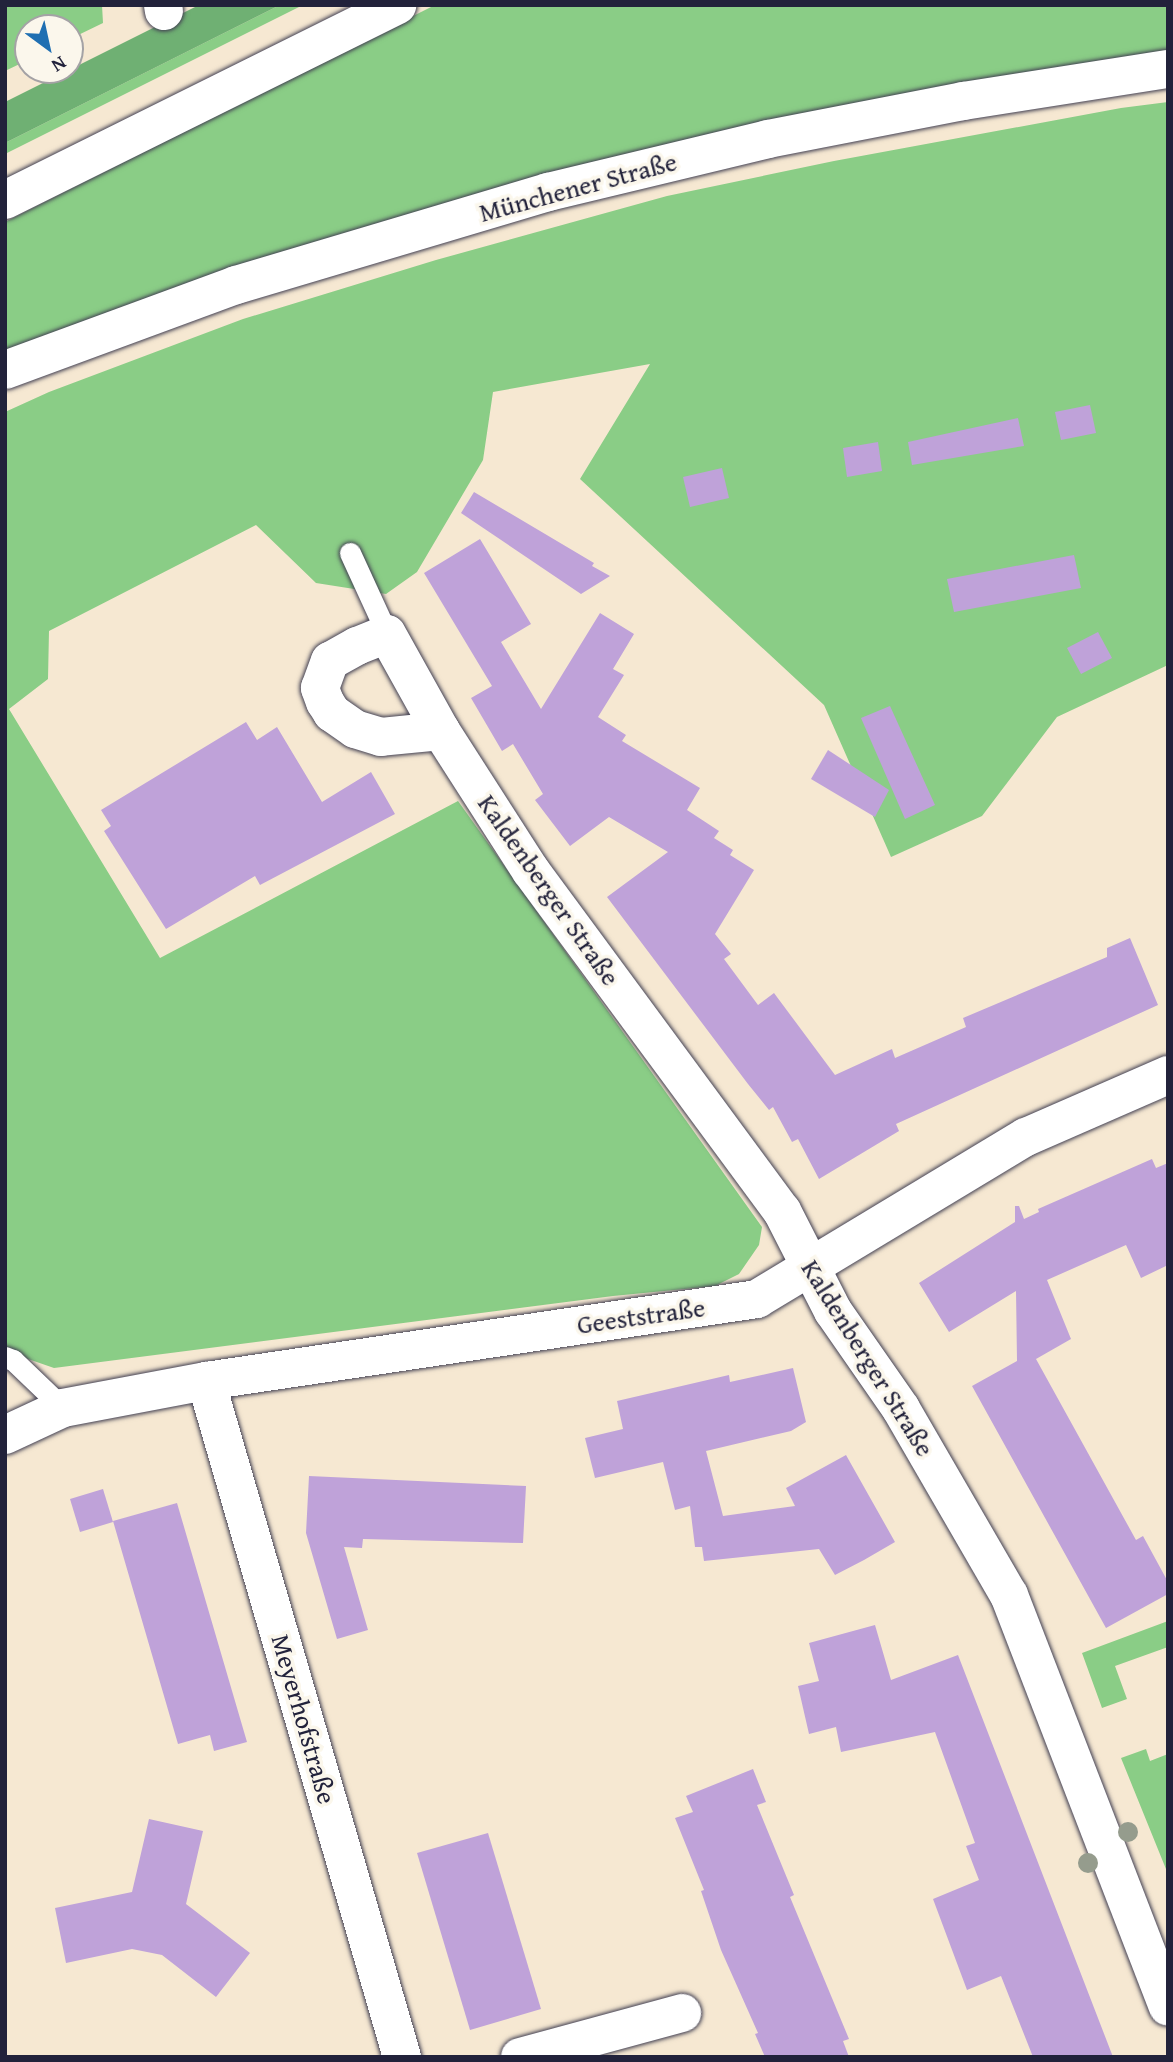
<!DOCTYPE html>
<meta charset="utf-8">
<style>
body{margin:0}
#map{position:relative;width:1173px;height:2062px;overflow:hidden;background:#f6e8d2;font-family:"Gentium Book Plus",serif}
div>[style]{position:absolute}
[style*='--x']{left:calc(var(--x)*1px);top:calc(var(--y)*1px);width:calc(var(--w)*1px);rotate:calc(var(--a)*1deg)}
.green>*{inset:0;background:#8acd86}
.forest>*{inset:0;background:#6fb073}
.building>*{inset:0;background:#bfa2d9}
.roads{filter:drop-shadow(0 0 2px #424052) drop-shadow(0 0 2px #424052)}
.service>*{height:21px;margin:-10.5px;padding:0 10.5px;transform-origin:10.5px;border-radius:10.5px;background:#fff}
.minor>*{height:38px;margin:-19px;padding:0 19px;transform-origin:19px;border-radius:19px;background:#fff}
.trunk>*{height:38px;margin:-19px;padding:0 19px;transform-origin:19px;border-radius:19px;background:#fff}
.trees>*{width:20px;height:20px;margin:-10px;border-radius:50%;background:#959c8d}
span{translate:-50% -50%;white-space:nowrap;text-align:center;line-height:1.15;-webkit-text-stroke:7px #fbf7ec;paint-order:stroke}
.street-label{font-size:26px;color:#22223b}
.frame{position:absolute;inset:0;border:7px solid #22223b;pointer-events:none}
.north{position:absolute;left:14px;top:14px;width:70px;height:70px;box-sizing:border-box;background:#fbf7ec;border:2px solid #a4a2a5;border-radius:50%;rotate:147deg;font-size:19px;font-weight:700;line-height:28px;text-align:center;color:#22223b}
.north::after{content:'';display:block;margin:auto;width:24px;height:32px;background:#1f6fb2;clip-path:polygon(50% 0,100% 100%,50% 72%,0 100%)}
</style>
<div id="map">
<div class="green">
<div style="clip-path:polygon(5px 5px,102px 5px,103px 23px,70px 39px,70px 28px,28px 28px,28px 60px,5px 71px)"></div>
<div style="clip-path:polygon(280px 5px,303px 5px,5px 154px,5px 143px)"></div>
<div style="clip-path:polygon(435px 5px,1168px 5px,1168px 52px,5px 352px,5px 222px)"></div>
<div style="clip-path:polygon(1168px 102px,1168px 665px,1057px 717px,982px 816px,891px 857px,824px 705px,580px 479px,650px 364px,493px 392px,483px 460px,417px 572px,386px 594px,316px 583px,256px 525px,49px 631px,48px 679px,9px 709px,160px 958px,458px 801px,762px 1227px,759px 1245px,739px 1274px,715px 1286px,613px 1296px,54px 1368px,5px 1351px,5px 412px,49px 392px,243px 319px,436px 260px,667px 196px,834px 161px,1121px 108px)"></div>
<div style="clip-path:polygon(1168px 1621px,1168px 1647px,1115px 1666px,1127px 1699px,1102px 1708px,1082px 1653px)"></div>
<div style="clip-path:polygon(1146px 1749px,1150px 1761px,1168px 1754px,1168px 1874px,1121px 1758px)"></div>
</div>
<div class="forest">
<div style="clip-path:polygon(199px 5px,280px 5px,5px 143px,5px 102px)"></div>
</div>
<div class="building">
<div style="clip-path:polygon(1090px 405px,1096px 433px,1061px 440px,1055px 412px)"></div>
<div style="clip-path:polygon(1018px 418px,1024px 446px,912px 465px,908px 442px)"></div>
<div style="clip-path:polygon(878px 442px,882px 471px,847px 477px,843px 448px)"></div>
<div style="clip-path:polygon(722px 468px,729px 498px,690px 507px,683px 477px)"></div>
<div style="clip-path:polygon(474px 492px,594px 563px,592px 566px,610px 576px,581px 594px,461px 513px)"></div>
<div style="clip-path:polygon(480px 539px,531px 624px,501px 642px,541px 709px,600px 613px,634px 634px,613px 669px,624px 675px,598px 717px,626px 735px,622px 741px,700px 788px,687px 810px,719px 831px,714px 838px,733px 850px,730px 855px,754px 870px,715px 934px,731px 954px,724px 959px,758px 1005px,774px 993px,835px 1075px,892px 1049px,895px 1058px,966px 1027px,963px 1018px,1107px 957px,1107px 948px,1130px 938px,1158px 1005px,896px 1124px,899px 1131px,819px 1179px,798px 1139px,792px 1142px,773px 1107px,769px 1110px,748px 1084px,607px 897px,668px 852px,609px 817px,570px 846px,535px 800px,543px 794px,513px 744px,502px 751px,471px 698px,492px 686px,424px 573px)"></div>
<div style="clip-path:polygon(1074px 555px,1081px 588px,954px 612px,947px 579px)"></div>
<div style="clip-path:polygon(1098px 632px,1112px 658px,1081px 674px,1067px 648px)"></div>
<div style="clip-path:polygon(890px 706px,935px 805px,905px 819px,861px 718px)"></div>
<div style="clip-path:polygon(246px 722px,257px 740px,277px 727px,322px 802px,371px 772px,395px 814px,260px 885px,255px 876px,166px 929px,104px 831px,111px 826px,101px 810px)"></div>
<div style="clip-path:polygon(828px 750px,889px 790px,875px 817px,811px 779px)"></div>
<div style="clip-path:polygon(1152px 1159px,1156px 1168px,1168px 1163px,1168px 1265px,1141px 1278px,1126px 1245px,1047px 1280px,1071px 1339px,1036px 1359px,1136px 1540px,1143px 1536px,1168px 1582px,1168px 1594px,1106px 1628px,972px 1386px,1017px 1361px,1016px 1291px,949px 1332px,919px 1283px,1015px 1222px,1015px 1206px,1019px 1206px,1024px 1219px,1039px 1212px,1038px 1209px)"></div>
<div style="clip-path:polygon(793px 1368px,806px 1422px,791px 1431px,706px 1451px,723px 1516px,795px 1506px,786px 1488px,846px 1455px,895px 1542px,864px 1560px,835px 1575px,819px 1549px,704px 1561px,702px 1547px,695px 1547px,690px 1506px,675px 1510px,663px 1462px,595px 1478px,585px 1438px,623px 1429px,617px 1401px,729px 1375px,730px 1382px)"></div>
<div style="clip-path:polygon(309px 1476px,526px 1486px,523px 1543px,363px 1539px,362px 1548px,344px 1547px,368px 1630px,337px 1639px,306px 1533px)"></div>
<div style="clip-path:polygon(103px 1489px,113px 1522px,80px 1532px,70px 1499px)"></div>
<div style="clip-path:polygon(177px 1503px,247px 1742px,214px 1751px,210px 1735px,178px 1744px,113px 1521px)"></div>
<div style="clip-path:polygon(875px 1625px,891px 1680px,958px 1655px,1113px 2057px,1033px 2057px,1001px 1976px,967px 1990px,933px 1899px,979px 1880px,966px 1846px,975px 1843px,935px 1732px,841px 1752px,836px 1727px,809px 1734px,798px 1686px,819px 1681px,809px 1643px)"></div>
<div style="clip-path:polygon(753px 1769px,766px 1802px,757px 1805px,794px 1895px,790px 1897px,849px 2039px,843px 2041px,849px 2057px,765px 2057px,755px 2034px,758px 2033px,721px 1950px,701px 1891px,704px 1890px,675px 1818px,693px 1812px,686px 1796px)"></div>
<div style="clip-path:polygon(149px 1819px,203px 1831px,186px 1904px,250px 1953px,216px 1997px,162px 1955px,132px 1949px,66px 1963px,55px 1908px,132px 1892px)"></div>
<div style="clip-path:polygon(488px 1833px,541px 2009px,470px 2030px,417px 1853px)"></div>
</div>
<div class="roads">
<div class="service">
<div style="--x:350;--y:553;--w:89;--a:65.4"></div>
<div style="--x:5;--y:1357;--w:9;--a:21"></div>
<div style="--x:13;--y:1360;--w:69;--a:43.8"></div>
</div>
<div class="minor">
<div style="--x:163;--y:5;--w:6;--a:81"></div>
<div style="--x:441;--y:731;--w:60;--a:174.3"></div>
<div style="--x:381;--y:737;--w:27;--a:-163"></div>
<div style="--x:355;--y:729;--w:28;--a:-145"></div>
<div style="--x:332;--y:713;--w:13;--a:-122"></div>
<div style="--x:325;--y:702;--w:15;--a:-110"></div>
<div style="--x:320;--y:688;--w:29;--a:-70"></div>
<div style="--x:330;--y:661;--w:31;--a:-29"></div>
<div style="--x:357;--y:646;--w:32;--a:-22"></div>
<div style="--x:387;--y:634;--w:111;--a:60.9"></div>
<div style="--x:441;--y:731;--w:166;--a:57.3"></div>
<div style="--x:531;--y:871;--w:423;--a:53.6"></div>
<div style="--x:782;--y:1211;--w:112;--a:63"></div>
<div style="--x:833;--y:1311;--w:119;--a:55.2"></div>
<div style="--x:901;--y:1409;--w:215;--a:59.9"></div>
<div style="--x:1009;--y:1595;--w:441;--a:68.9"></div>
<div style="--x:206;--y:1381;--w:704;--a:73.83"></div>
<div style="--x:5;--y:1435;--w:64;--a:-25"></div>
<div style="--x:63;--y:1408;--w:146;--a:-10.7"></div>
<div style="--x:206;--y:1381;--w:557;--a:-8.46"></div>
<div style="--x:757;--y:1299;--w:314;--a:-31.1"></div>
<div style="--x:1026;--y:1137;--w:155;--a:-23.6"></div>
<div style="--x:520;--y:2057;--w:168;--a:-15.2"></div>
</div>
<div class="trunk">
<div style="--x:5;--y:200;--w:438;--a:-26.4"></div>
<div style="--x:5;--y:370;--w:246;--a:-20.2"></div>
<div style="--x:236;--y:285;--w:326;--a:-16.6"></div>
<div style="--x:548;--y:192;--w:226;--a:-13.5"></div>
<div style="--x:768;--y:139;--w:199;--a:-11"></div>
<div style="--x:963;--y:101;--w:207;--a:-8.9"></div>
</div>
</div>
<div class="trees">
<div style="left:1128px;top:1832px"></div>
<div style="left:1088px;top:1863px"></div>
</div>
<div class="street-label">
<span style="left:578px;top:187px;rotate:-15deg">Münchener Straße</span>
<span style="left:549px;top:890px;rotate:55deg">Kaldenberger Straße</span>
<span style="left:641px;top:1316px;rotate:-8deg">Geeststraße</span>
<span style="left:868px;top:1358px;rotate:58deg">Kaldenberger Straße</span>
<span style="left:304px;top:1719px;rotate:74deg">Meyerhofstraße</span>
</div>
<div class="frame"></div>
<div class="north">N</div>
</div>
